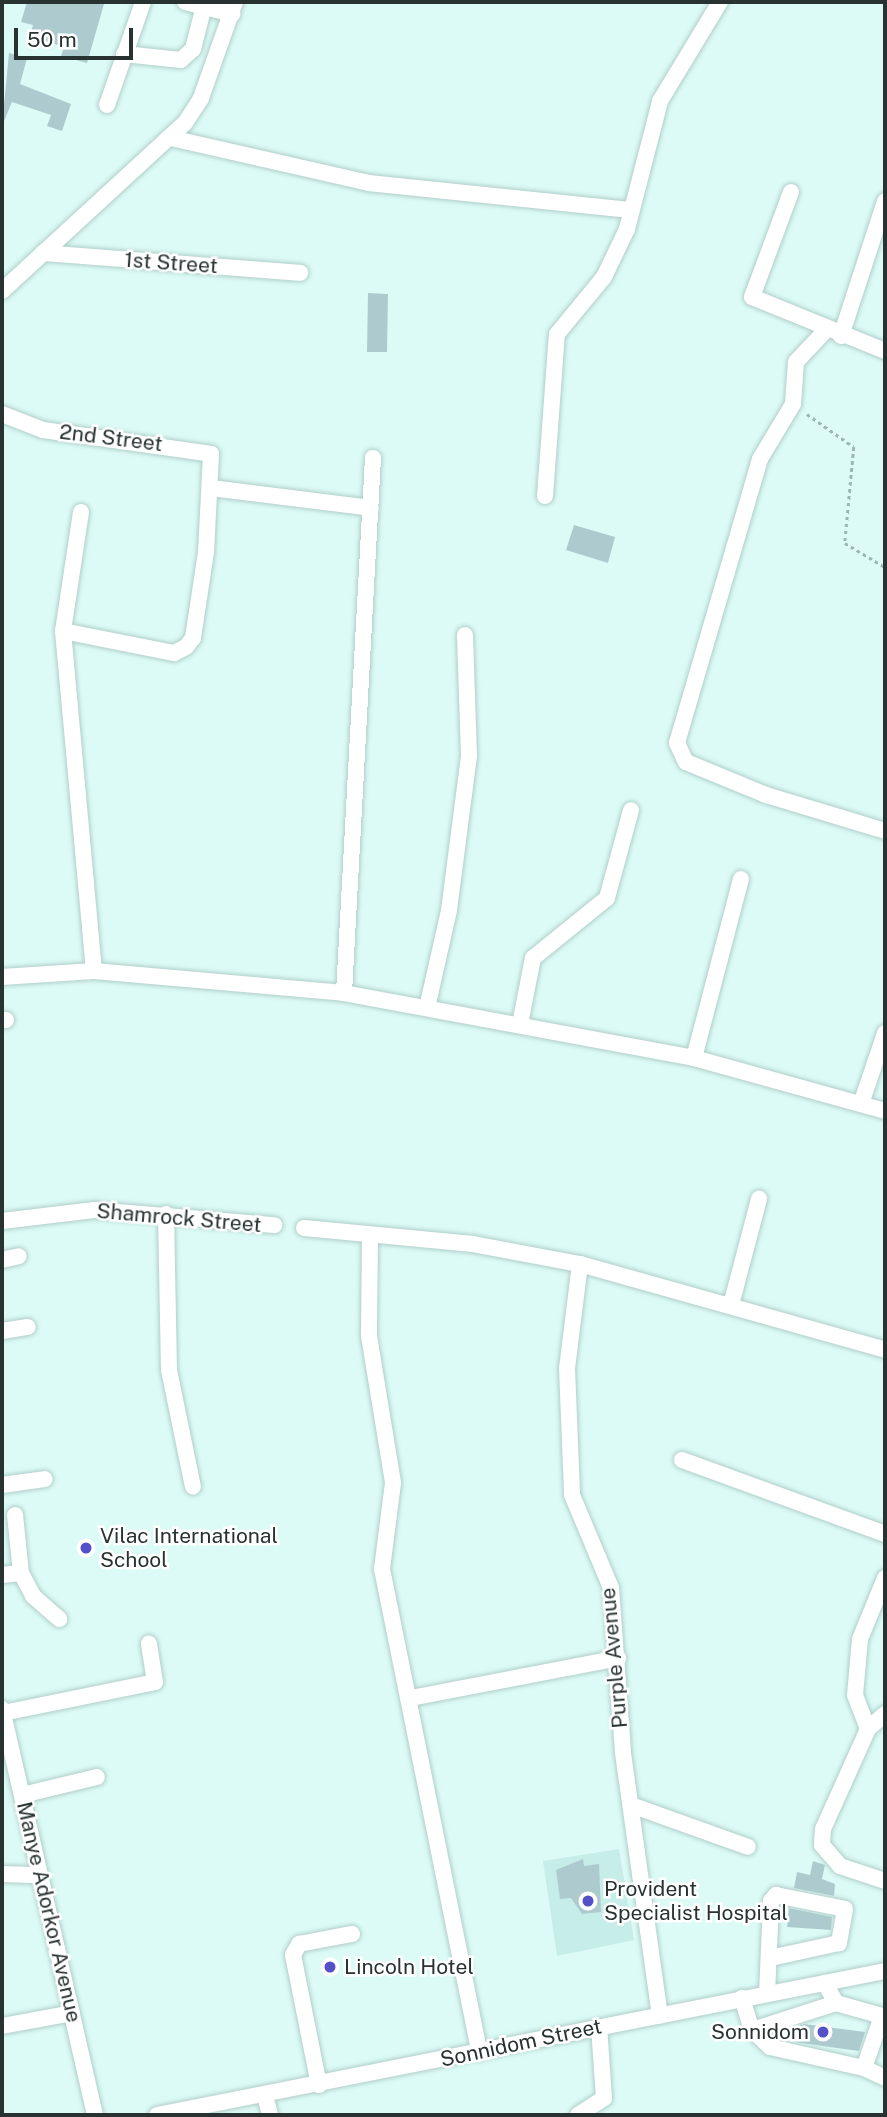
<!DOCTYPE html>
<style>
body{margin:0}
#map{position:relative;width:887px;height:2117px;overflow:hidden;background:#dcfbf6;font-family:"Public Sans",sans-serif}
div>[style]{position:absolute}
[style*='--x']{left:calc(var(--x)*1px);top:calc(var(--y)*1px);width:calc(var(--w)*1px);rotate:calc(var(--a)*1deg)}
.built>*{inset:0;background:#c6ede7}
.building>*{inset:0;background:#adcbce}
.path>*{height:2.5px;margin-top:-1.25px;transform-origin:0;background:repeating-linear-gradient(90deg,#9eb6b2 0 3.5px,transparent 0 7px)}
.roads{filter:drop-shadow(0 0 2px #b1ceca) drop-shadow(0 0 2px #b1ceca)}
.minor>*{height:16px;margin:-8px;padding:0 8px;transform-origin:8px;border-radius:8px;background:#fff}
.dots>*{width:19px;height:19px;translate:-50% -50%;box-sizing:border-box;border:4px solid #fff;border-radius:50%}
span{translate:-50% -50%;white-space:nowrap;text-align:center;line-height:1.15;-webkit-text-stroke:5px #fff;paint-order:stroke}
.street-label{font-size:21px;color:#273231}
.poi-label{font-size:21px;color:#273231}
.left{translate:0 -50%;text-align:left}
.right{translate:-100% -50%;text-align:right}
.frame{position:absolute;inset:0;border:4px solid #273231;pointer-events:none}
.scale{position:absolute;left:14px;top:28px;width:119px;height:32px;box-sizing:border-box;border:4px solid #273231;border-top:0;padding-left:9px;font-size:21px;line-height:24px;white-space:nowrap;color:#273231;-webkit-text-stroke:5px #fff;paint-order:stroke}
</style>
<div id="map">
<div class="built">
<div style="clip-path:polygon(619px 1849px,634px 1940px,557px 1956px,543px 1861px)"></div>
</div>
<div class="building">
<div style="clip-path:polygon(27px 2px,104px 4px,87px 63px,61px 56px,64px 47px,30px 36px,33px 25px,21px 22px)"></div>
<div style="clip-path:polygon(9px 53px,27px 58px,20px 84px,71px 104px,62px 131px,47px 126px,51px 115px,12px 102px,2px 126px)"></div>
<div style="clip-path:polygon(368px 293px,388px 294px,387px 352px,367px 352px)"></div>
<div style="clip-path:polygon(574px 525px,615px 537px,608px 563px,566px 550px)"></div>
<div style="clip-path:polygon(583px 1859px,584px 1866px,599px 1864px,601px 1912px,582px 1914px,571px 1898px,560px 1899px,556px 1870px)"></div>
<div style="clip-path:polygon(813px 1861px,825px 1865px,822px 1879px,835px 1884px,834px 1896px,794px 1888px,797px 1872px,810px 1875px)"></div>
<div style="clip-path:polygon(789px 1908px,832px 1917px,831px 1930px,787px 1927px)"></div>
<div style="clip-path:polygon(804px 2024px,865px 2032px,859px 2051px,794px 2042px,796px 2027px)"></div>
</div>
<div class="path">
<div style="--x:807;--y:414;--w:57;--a:35.1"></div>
<div style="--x:854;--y:447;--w:96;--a:95.4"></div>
<div style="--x:845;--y:543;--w:47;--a:31"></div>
</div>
<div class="roads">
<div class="minor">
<div style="--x:185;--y:2;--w:49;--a:14.3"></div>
<div style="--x:124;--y:54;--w:57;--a:6"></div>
<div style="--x:181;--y:60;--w:16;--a:-43"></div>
<div style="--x:193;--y:49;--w:44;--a:-75.7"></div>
<div style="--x:107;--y:105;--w:109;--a:-70.7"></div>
<div style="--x:171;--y:138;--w:203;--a:12.8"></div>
<div style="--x:369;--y:183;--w:262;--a:5.9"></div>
<div style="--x:791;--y:192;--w:112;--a:110.4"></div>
<div style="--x:752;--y:297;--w:144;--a:22.1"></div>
<div style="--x:43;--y:253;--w:258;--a:4.4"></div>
<div style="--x:2;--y:291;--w:248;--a:-42.6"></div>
<div style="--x:185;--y:123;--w:30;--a:-57"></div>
<div style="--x:201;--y:98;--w:102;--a:-70.5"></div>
<div style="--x:826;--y:330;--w:44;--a:133.2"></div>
<div style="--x:796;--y:362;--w:42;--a:94.1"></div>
<div style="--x:793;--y:404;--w:64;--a:121"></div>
<div style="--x:760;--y:459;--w:296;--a:106.3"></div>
<div style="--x:677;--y:743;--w:21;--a:65"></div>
<div style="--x:686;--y:762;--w:87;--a:22.4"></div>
<div style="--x:766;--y:795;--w:124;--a:16.8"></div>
<div style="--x:841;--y:336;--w:142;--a:-71.9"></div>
<div style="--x:2;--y:414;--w:44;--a:21.3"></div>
<div style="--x:43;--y:430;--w:170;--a:8.1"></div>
<div style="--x:211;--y:454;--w:98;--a:92.9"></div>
<div style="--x:206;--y:552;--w:87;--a:98.6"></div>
<div style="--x:193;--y:638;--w:11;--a:128"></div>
<div style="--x:186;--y:647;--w:13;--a:153"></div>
<div style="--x:174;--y:653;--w:113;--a:-168.8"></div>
<div style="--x:211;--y:488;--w:161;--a:7.1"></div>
<div style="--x:545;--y:496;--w:162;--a:-85.8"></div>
<div style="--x:557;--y:334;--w:74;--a:-50.5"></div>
<div style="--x:604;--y:277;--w:53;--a:-64.4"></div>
<div style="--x:627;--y:229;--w:132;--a:-75.5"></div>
<div style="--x:660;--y:101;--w:116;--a:-58.8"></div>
<div style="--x:81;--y:512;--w:120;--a:98.6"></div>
<div style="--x:63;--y:631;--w:341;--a:84.8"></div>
<div style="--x:2;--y:977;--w:92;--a:-3.7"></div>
<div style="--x:94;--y:971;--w:251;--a:5"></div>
<div style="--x:344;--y:993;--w:356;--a:10.5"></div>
<div style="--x:694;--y:1058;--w:198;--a:15.5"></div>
<div style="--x:344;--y:993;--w:536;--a:-86.9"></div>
<div style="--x:427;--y:1008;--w:100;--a:-77.3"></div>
<div style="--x:449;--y:910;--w:155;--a:-82.6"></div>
<div style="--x:469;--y:756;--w:121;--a:-91.9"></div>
<div style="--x:2;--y:1020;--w:4;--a:0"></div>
<div style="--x:520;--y:1024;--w:67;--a:-78.9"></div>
<div style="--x:533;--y:958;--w:95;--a:-39"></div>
<div style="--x:607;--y:898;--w:91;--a:-74.7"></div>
<div style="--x:694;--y:1058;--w:185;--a:-75.3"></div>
<div style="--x:861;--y:1104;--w:75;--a:-71.3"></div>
<div style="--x:166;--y:1214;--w:156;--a:88.9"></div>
<div style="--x:169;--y:1370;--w:119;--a:78.4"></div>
<div style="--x:2;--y:1221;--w:93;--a:-6.8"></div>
<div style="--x:94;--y:1210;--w:181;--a:4.8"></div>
<div style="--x:304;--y:1228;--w:170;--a:5.4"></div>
<div style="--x:473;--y:1244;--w:109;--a:10.6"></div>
<div style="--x:580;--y:1264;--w:317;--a:15.7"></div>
<div style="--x:370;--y:1235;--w:101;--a:90.6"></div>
<div style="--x:369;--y:1336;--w:149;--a:80.7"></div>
<div style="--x:393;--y:1483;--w:87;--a:97.3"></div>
<div style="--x:382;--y:1569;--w:493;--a:78.6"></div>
<div style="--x:2;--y:1260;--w:17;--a:-13"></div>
<div style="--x:580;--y:1264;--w:105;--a:97.1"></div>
<div style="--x:567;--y:1368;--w:127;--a:87.7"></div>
<div style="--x:572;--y:1495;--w:101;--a:67.2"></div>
<div style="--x:611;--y:1588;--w:165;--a:85.8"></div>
<div style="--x:623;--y:1753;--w:265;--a:82"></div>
<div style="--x:731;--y:1305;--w:110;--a:-75.2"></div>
<div style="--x:2;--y:1331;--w:26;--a:-9"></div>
<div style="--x:682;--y:1460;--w:216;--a:20"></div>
<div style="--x:2;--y:1485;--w:43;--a:-7.9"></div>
<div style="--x:15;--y:1515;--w:58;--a:84.1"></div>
<div style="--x:21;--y:1573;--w:26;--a:62"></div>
<div style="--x:33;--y:1596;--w:35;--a:41"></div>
<div style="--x:2;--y:1575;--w:19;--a:-6"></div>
<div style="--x:411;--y:1698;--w:211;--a:-10.9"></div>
<div style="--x:2;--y:1709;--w:417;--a:77.1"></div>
<div style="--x:3;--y:1713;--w:155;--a:-11.5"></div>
<div style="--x:155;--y:1682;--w:39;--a:-99"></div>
<div style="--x:885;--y:1714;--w:23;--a:139"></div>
<div style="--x:868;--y:1729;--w:110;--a:114.2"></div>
<div style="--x:823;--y:1829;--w:16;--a:94"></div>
<div style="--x:822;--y:1845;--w:28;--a:49"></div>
<div style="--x:840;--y:1866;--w:47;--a:18.4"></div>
<div style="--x:868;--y:1729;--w:36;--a:-111"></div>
<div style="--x:855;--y:1695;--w:56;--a:-84.9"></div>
<div style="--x:860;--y:1639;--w:66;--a:-67.7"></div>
<div style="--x:22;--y:1795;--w:77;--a:-13.5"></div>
<div style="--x:631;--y:1805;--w:124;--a:19.7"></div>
<div style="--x:2;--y:1874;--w:38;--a:2"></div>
<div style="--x:767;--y:1994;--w:93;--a:-87.5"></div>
<div style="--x:771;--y:1901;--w:8;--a:-50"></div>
<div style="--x:776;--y:1895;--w:70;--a:11.5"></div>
<div style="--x:845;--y:1909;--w:35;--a:100"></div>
<div style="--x:839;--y:1943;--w:71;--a:167.7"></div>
<div style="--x:742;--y:1998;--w:34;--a:73"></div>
<div style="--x:752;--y:2030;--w:25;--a:43"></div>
<div style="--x:770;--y:2047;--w:96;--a:12.6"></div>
<div style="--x:864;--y:2068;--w:55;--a:-70.9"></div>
<div style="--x:882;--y:2016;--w:48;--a:-164.2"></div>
<div style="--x:836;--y:2003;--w:23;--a:-119"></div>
<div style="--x:2;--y:2026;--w:71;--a:-10.5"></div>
<div style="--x:752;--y:2030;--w:88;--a:-17.8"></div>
<div style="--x:864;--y:2068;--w:23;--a:25"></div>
<div style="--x:319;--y:2085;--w:133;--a:-101.3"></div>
<div style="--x:293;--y:1955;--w:13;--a:-61"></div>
<div style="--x:299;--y:1944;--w:54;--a:-10.7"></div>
<div style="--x:265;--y:2096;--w:20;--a:75"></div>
<div style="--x:157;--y:2115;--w:742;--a:-11.19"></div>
<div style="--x:578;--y:2115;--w:31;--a:-33"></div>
<div style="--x:604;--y:2098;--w:71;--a:-94"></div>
</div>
</div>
<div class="dots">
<div style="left:86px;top:1548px;background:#5450c7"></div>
<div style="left:588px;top:1901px;background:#5450c7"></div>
<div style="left:330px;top:1967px;background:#5450c7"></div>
<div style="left:823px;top:2032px;background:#5450c7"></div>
</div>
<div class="street-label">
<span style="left:171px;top:263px;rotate:4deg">1st Street</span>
<span style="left:111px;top:438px;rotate:7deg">2nd Street</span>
<span style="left:179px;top:1218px;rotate:5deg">Shamrock Street</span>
<span style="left:614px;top:1658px;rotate:-95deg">Purple Avenue</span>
<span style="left:49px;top:1912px;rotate:77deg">Manye Adorkor Avenue</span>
<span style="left:521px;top:2043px;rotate:-12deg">Sonnidom Street</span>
</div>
<div class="poi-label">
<span class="left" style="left:100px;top:1548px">Vilac International<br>School</span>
<span class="left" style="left:604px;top:1901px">Provident<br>Specialist Hospital</span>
<span class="left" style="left:344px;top:1967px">Lincoln Hotel</span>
<span class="right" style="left:809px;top:2032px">Sonnidom</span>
</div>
<div class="frame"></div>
<div class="scale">50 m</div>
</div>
